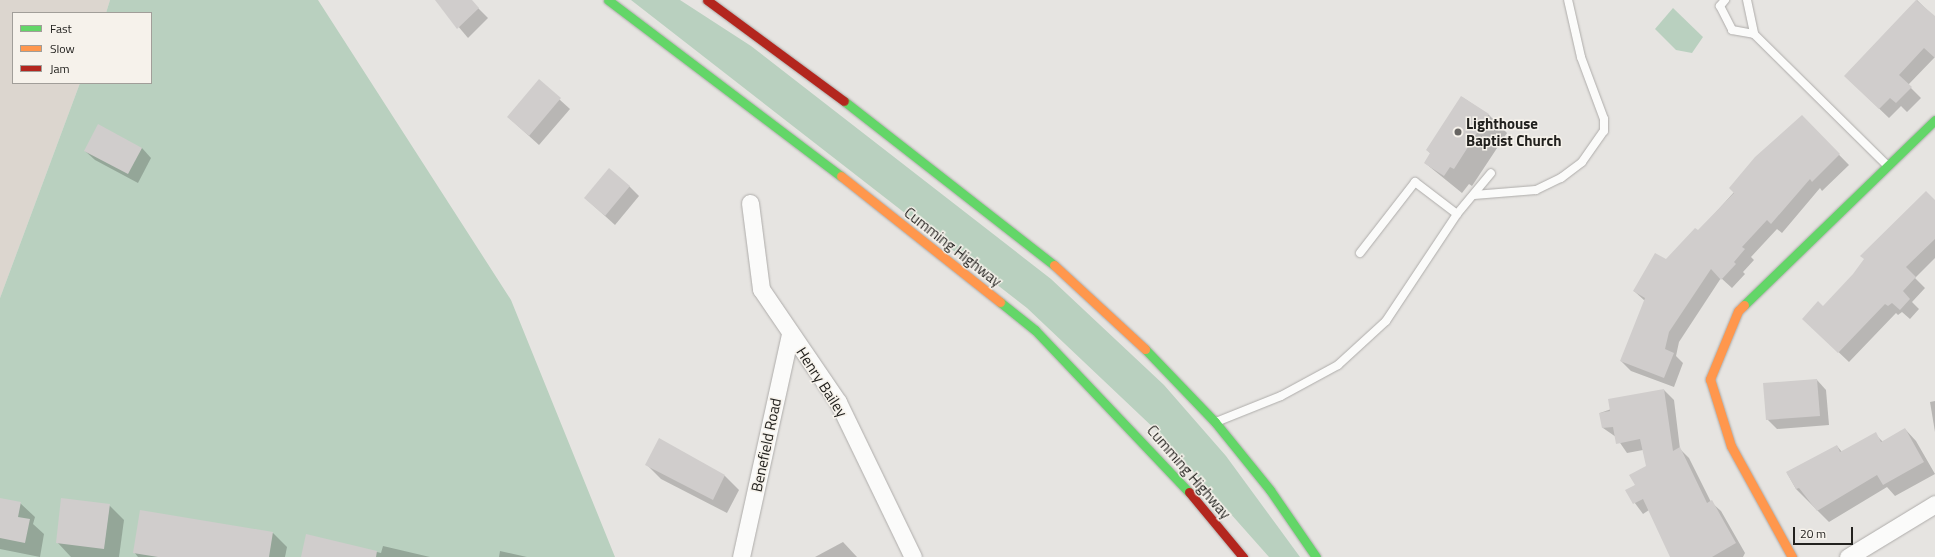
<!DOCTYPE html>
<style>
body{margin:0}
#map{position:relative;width:1935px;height:557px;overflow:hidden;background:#e6e4e1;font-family:"Titillium Web",sans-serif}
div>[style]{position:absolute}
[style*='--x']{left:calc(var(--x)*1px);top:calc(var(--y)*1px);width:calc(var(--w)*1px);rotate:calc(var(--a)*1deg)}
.built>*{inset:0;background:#dcd6cf}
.green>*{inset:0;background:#b9d0bf}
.shadow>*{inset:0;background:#0003}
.building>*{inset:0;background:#d0cdcc}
.roads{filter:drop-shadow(0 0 1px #aeacaa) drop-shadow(0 0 1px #aeacaa)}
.lane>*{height:8px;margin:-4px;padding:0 4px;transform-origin:4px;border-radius:4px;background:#fbfbfa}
.street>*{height:17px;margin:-8.5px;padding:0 8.5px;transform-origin:8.5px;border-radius:8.5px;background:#fbfbfa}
.fast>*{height:9px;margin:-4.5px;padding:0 4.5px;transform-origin:4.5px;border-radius:4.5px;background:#63d668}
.slow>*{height:9px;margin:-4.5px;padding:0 4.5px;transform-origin:4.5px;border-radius:4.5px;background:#ff974d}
.jam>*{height:9px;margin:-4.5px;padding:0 4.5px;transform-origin:4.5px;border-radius:4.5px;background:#b3261e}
.dots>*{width:11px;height:11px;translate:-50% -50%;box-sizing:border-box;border:2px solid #f6f2eb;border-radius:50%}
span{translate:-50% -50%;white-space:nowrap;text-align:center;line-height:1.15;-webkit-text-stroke:3px #f6f2eb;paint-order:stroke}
.poi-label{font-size:15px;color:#22211e;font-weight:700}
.left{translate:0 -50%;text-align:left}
.street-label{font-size:15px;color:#22211e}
.legend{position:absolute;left:12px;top:12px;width:140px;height:72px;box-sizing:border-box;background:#f6f2eb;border:1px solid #a19e99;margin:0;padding:5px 7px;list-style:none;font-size:12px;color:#22211e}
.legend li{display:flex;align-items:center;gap:8px;height:20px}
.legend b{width:20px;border:1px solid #a19e99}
.scale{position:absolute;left:1793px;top:527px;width:60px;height:18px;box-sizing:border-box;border:2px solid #22211e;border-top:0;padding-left:5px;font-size:12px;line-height:14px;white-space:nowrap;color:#22211e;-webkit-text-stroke:3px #f6f2eb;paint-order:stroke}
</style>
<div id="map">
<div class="built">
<div style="clip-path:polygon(0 0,110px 0,106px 13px,13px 13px,13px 83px,80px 83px,0 298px)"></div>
</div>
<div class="green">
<div style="clip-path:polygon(110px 0,318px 0,511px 300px,615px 557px,0 557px,0 298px,80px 83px,151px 83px,151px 13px,106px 13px)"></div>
<div style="clip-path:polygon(631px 0,680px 0,751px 46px,1051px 279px,1164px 385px,1226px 456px,1300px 557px,1269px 557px,1159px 433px,1027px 308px)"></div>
<div style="clip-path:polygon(1673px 8px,1703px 37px,1692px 53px,1676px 50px,1655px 29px)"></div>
</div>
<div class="shadow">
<div style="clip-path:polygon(436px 0,470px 0,488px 18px,468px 38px)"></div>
<div style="clip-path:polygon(1917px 0,1935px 18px,1935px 57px,1908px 85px,1921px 98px,1907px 112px,1901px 106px,1889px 118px,1845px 76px)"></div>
<div style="clip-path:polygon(539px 81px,570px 109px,539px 145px,508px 117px)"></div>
<div style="clip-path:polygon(1462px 97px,1489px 115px,1507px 133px,1472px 186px,1469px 184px,1462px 193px,1425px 163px,1431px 154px,1427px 150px)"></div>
<div style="clip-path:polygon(1802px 117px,1849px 165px,1822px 191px,1820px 188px,1782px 233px,1777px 229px,1751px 257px,1754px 260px,1743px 272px,1745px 274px,1732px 288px,1721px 278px,1679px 342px,1676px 356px,1683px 363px,1674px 387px,1631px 371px,1621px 361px,1645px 301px,1634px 291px,1698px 232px)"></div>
<div style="clip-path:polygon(142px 148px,151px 158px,138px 183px,95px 160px,85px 151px)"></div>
<div style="clip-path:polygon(629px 186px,639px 196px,615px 225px,585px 198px)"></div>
<div style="clip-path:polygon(1935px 202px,1935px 258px,1915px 278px,1925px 288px,1912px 302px,1919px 309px,1910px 319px,1902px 312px,1898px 315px,1896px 313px,1849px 362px,1813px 328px,1823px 307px)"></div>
<div style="clip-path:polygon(1817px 380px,1826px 390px,1829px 425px,1777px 429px,1767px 419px)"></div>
<div style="clip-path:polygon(1664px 390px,1674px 400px,1680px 449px,1689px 458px,1711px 502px,1721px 511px,1745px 553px,1743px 557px,1672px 557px,1649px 510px,1643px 514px,1626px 491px,1636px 485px,1647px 466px,1643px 450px,1627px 453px,1616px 437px,1603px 428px,1600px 413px)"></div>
<div style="clip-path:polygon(1935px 401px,1935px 432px,1930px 402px)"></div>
<div style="clip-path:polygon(1905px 429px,1916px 441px,1935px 474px,1895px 496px,1887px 487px,1829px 522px,1796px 489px,1787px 473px,1837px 446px,1842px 452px,1875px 434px,1883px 442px)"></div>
<div style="clip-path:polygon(646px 464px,725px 476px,739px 490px,727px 513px,661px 479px)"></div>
<div style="clip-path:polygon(0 499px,20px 503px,35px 517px,33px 524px,44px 534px,40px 557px,0 549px)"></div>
<div style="clip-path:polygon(109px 505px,124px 520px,119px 557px,71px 557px,57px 542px)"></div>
<div style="clip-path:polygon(273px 533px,287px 547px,285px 557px,138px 557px,134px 552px)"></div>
<div style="clip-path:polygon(307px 535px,381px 553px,383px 546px,430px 557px,302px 557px)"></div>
<div style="clip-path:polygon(843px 542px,857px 557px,815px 557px)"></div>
<div style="clip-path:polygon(500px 551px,527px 557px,499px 557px)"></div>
</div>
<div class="building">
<div style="clip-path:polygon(435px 0,472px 0,479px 8px,457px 29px)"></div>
<div style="clip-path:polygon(1916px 0,1935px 16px,1935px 58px,1924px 48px,1899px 75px,1912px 87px,1896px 103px,1890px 98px,1879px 109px,1844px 76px)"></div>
<div style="clip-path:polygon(539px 79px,561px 98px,529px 136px,507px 117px)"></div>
<div style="clip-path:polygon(1461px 96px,1489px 114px,1454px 169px,1450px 167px,1444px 176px,1424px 163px,1430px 153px,1426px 150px)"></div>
<div style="clip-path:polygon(1802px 115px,1840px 154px,1812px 182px,1810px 179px,1771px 224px,1767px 220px,1742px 247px,1745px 249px,1734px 262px,1736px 264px,1721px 280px,1711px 269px,1669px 332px,1665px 349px,1674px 353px,1664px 378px,1620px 361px,1645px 298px,1633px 291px,1655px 253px,1666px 259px,1695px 228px,1698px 230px,1734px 193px,1729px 188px,1755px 157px)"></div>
<div style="clip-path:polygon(98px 124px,142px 148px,128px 174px,84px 151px)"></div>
<div style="clip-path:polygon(609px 168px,630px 186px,605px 216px,584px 198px)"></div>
<div style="clip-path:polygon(1926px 191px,1935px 200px,1935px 239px,1906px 267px,1916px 277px,1903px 291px,1910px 299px,1900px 310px,1892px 303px,1888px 306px,1885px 304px,1838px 353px,1802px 319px,1818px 301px,1823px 306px,1853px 274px,1864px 259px,1860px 256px)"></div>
<div style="clip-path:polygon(1817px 379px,1820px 416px,1766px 420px,1763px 383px)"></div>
<div style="clip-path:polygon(1664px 389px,1673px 451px,1680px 447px,1707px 503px,1712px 500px,1736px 543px,1712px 557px,1670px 557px,1643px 499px,1633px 504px,1625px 490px,1635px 485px,1629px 475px,1646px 466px,1640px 439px,1616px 444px,1613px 427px,1602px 428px,1599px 413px,1610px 411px,1608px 399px)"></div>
<div style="clip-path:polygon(1905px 428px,1924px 462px,1883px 485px,1877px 475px,1817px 511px,1799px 488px,1796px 489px,1786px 472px,1837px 445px,1840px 452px,1876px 432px,1881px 442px)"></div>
<div style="clip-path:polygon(659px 438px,725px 475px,713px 500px,645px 465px)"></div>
<div style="clip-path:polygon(0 498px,21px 502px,18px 517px,30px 519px,25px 543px,0 538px)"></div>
<div style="clip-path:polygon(61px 498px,110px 504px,104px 549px,56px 543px)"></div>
<div style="clip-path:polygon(140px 510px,273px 532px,269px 557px,158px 557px,133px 553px)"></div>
<div style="clip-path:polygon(306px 534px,377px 551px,376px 557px,301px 557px)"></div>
</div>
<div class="roads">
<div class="lane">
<div style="--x:1725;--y:0;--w:8;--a:130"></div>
<div style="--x:1720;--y:6;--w:27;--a:63"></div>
<div style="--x:1732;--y:30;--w:22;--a:10"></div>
<div style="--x:1747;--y:0;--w:35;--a:78"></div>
<div style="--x:1754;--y:34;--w:187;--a:44.6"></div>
<div style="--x:1474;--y:195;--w:62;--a:-4.6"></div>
<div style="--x:1536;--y:190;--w:28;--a:-26"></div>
<div style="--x:1561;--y:178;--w:26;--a:-37"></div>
<div style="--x:1582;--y:162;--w:38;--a:-55"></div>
<div style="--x:1604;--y:131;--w:12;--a:-90"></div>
<div style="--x:1604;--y:119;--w:66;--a:-110.4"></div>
<div style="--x:1581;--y:57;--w:58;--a:-102.8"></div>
<div style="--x:1360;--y:253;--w:90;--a:-52.2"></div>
<div style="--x:1415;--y:182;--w:53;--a:37.3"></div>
<div style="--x:1216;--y:422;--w:70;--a:-21.8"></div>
<div style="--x:1281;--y:396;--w:65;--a:-28.5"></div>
<div style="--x:1338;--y:365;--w:65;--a:-42.5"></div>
<div style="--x:1386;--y:321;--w:128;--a:-56.4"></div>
<div style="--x:1457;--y:214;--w:53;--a:-50.3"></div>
</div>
<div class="street">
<div style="--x:750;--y:203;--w:87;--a:82.7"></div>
<div style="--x:761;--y:289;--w:137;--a:55.7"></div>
<div style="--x:838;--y:402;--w:172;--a:64.2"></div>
<div style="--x:741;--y:557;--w:228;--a:-77.6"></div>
<div style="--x:1848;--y:557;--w:102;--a:-31.3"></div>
</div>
<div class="fast">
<div style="--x:608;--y:0;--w:292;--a:37.1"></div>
<div style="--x:844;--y:101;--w:266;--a:38"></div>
<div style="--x:1000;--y:302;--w:45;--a:38.7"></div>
<div style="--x:1035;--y:330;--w:224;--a:46.5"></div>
<div style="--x:1744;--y:305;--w:266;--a:-44.1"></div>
<div style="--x:1145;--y:349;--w:101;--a:46.2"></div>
<div style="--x:1215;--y:422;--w:87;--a:51"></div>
<div style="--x:1270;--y:490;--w:81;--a:55.5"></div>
</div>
<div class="slow">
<div style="--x:841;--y:176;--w:203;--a:38.4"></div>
<div style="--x:1054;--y:265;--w:124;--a:42.7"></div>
<div style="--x:1744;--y:305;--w:8;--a:135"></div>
<div style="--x:1738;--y:311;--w:74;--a:112.4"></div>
<div style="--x:1710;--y:379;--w:70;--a:72.6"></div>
<div style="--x:1731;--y:446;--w:127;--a:61.2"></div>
</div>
<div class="jam">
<div style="--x:707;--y:0;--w:170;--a:36.4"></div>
<div style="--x:1189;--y:492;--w:85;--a:50.3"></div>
</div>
</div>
<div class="dots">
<div style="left:1458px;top:132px;background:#676562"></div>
</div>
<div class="poi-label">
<span class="left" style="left:1466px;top:132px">Lighthouse<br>Baptist Church</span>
</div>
<div class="street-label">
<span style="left:953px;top:247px;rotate:38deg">Cumming Highway</span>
<span style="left:822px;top:382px;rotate:57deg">Henry Bailey</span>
<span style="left:766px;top:445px;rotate:-78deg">Benefield Road</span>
<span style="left:1189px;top:472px;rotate:49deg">Cumming Highway</span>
</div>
<ul class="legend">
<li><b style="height:5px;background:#63d668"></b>Fast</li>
<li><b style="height:5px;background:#ff974d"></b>Slow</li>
<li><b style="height:5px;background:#b3261e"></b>Jam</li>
</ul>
<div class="scale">20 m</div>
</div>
